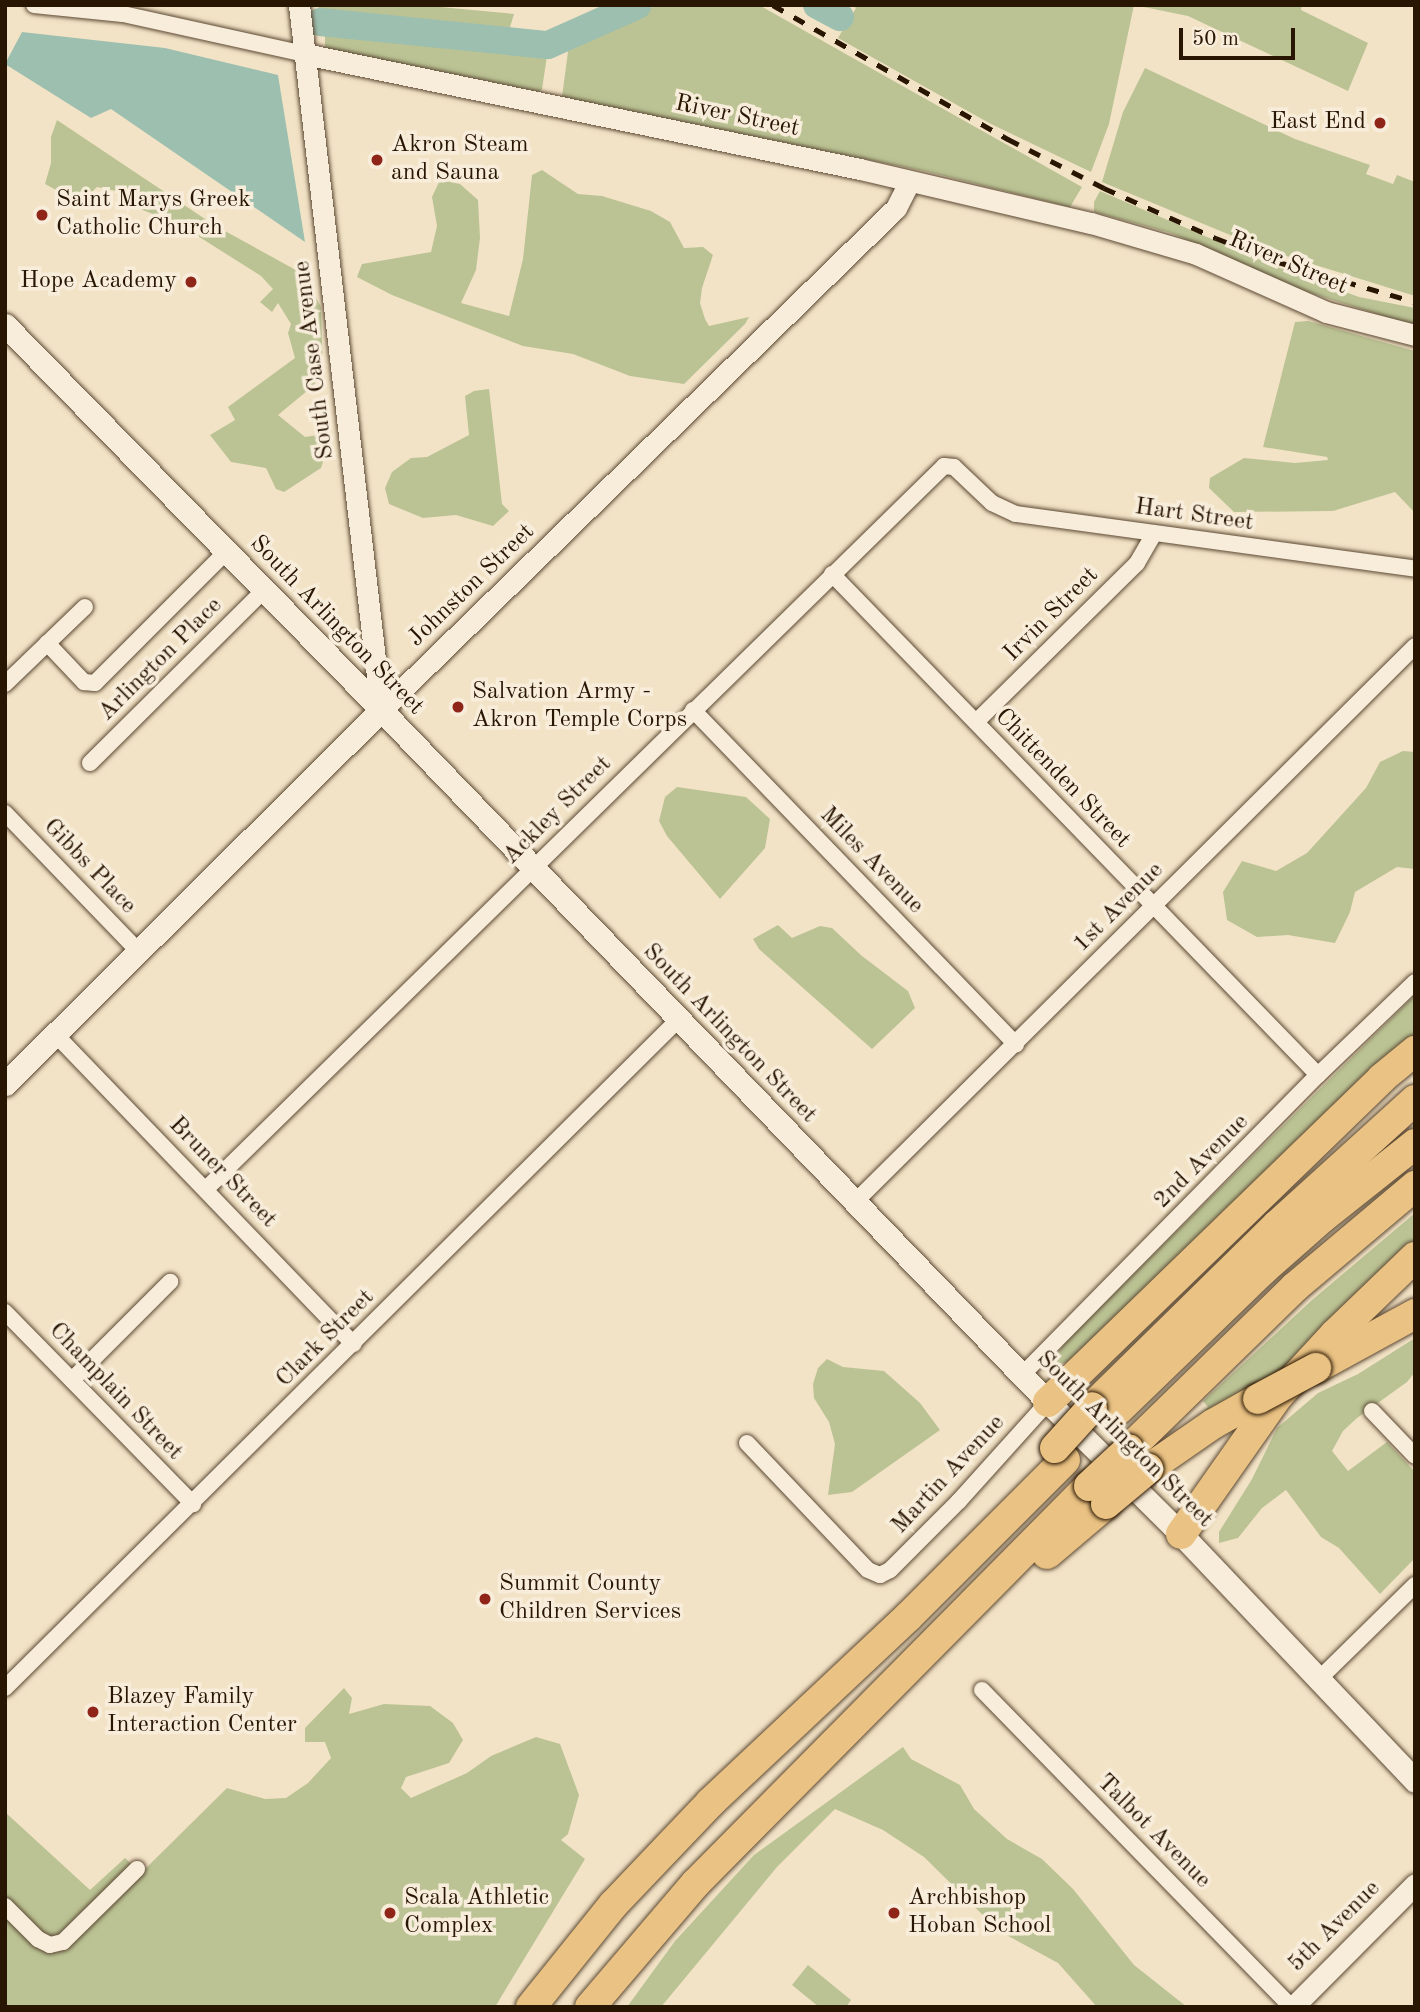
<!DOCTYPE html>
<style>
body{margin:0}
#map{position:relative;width:1420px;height:2012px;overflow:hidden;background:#f3e3c6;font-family:"Old Standard TT",serif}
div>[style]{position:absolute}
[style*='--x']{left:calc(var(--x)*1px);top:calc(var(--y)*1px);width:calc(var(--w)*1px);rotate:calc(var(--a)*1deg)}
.green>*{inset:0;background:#bbc394}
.water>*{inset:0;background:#9dbfaf}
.river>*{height:28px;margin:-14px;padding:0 14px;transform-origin:14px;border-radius:14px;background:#9dbfaf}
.roads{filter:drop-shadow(0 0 2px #5b4833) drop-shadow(0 0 2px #5b4833)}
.minor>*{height:16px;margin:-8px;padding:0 8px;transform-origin:8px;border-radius:8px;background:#f7edda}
.tertiary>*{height:21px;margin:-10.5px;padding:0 10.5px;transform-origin:10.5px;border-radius:10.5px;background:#f7edda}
.secondary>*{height:23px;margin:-11.5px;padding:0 11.5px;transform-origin:11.5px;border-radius:11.5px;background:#f7edda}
.motorway>*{height:30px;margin:-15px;padding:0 15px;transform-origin:15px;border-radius:15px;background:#eac283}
.rail>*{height:4.5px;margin-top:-2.25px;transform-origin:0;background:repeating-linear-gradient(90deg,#281502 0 12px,transparent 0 24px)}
.bridges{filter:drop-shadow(0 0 2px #281502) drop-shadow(0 0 2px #281502)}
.motorway-bridge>*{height:30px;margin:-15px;padding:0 15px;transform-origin:15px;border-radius:15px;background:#eac283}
.dots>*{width:19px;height:19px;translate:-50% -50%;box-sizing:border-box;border:4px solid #f7edda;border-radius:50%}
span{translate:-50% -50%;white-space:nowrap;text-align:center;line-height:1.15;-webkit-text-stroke:7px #f7edda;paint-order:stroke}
.street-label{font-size:24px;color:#281502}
.poi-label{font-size:24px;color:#281502}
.right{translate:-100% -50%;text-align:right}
.left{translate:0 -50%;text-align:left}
.frame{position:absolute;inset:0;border:7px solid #281502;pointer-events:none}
.scale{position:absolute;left:1179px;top:28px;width:116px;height:32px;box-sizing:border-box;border:4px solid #281502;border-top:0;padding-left:9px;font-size:21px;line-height:24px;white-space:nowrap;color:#281502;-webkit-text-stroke:5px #f7edda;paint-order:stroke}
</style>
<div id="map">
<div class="green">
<div style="clip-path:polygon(318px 5px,419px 5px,514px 14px,510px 27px,518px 32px,512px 35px,449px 25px,328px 16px,320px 15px)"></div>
<div style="clip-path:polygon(657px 5px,759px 5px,1082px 187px,1070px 207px,928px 172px,562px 97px,569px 44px)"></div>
<div style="clip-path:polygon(852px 5px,1302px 5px,1301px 10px,1368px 43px,1348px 91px,1188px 16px,1134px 5px,1109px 124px,1091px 172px,989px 123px,838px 38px,856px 8px)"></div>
<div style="clip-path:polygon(325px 36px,547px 56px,542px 89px,540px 92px,325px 48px)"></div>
<div style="clip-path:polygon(1145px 68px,1295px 139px,1370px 165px,1366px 174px,1393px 184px,1397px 175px,1415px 182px,1415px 296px,1264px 249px,1102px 182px,1123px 112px)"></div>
<div style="clip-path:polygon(57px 120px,214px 225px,303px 274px,321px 307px,323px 371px,313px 386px,278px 415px,305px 437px,318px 435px,328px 446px,321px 468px,284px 492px,276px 489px,266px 468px,231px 462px,210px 435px,235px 420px,228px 407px,295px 358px,288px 333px,291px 324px,278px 303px,272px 312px,260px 302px,273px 289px,261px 276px,182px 226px,138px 208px,121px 192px,97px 187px,80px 203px,45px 184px,51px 163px,51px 137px)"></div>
<div style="clip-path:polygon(542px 170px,578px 194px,602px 196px,651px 211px,670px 222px,684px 248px,703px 247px,713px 255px,702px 288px,700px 303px,705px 319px,709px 326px,749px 317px,745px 324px,684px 384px,630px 376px,573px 354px,523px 346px,392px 295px,357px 277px,362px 264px,431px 252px,437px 226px,432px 197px,440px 180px,460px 184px,478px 200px,480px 238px,476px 270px,461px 303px,509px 316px,523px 259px,532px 175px)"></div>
<div style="clip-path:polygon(1100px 191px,1277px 267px,1359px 297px,1415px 308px,1415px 326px,1301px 290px,1171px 233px,1094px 212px,1094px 202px)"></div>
<div style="clip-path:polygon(1308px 321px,1415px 351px,1415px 513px,1395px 492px,1333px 511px,1234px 512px,1209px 488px,1210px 478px,1244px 458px,1295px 463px,1328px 460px,1327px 457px,1263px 447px,1295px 322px)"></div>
<div style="clip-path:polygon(489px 389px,502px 504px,509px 511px,493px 526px,456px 515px,423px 518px,389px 504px,385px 488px,392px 472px,411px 458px,427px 457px,469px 435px,465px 396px,474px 391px)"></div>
<div style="clip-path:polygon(1403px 751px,1415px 752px,1415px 869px,1397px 867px,1355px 892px,1350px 912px,1335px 943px,1288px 935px,1257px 937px,1227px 920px,1223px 892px,1242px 861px,1276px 871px,1307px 853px,1366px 788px,1380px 762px)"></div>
<div style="clip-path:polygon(677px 787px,746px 797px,770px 819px,765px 848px,720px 899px,667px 836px,659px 821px,665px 797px)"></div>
<div style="clip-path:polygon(778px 925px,792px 938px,820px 926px,832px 928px,862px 956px,908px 991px,915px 1008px,872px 1049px,759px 949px,753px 939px)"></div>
<div style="clip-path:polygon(1415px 995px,1415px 1043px,1071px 1361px,1055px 1365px,1053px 1363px,1064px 1343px)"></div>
<div style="clip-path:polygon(1415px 1213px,1415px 1247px,1283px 1371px,1179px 1435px,1208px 1407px,1203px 1401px,1312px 1300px)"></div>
<div style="clip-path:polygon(1415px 1338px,1415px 1372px,1407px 1382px,1357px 1418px,1343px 1431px,1332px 1451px,1348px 1471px,1387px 1442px,1415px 1472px,1415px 1558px,1380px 1594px,1339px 1548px,1321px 1537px,1286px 1490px,1262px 1508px,1238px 1538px,1219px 1543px,1219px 1532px,1252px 1479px,1277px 1428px,1318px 1393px,1358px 1374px)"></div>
<div style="clip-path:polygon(827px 1359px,843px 1367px,884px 1371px,920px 1403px,940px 1430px,852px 1492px,828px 1495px,835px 1444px,829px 1422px,814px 1398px,813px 1384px,818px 1368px)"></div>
<div style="clip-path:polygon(344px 1688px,352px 1698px,349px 1714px,384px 1704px,430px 1706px,453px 1723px,463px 1740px,449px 1763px,406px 1777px,401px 1788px,411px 1798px,467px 1773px,491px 1756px,536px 1737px,560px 1744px,579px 1795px,568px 1834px,561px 1840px,585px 1859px,495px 2007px,5px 2007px,5px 1812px,90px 1890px,125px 1858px,141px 1873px,227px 1788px,265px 1799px,286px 1798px,308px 1783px,331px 1758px,325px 1742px,305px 1742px,305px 1728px)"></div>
<div style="clip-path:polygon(903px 1747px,911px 1759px,960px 1785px,974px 1809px,1007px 1839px,1042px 1859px,1073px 1889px,1134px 1965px,1187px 2007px,1097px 2007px,1058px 1963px,999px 1931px,924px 1857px,883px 1830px,835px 1809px,777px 1867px,661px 2007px,627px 2007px,675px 1941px,754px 1855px)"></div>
<div style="clip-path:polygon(808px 1965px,851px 2000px,846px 2007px,819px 2007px,792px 1985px)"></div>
</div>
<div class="water">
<div style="clip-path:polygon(22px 32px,165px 48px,278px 75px,305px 242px,111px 109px,91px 118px,5px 64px)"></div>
</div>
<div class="river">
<div style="--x:817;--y:5;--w:26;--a:28"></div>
<div style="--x:320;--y:22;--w:229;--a:5.8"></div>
<div style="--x:548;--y:45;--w:98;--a:-24"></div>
</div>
<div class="roads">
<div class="minor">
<div style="--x:34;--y:5;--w:89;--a:5.8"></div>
<div style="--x:123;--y:14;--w:186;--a:12.4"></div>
<div style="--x:832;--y:574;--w:698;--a:45.87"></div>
<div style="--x:47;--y:643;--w:54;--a:46.5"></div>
<div style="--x:84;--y:682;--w:11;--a:5"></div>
<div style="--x:95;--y:683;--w:185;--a:-45"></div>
<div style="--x:5;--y:684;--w:111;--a:-43.9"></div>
<div style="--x:693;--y:710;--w:465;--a:46"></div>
<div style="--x:976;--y:722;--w:226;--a:-44.6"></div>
<div style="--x:1137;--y:563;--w:34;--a:-60"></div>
<div style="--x:90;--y:763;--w:245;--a:-44.8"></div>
<div style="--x:5;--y:813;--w:193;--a:46"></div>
<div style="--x:56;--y:1035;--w:429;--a:46.1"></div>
<div style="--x:206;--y:1189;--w:1033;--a:-44.41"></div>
<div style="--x:944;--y:466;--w:10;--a:6"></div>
<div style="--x:954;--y:467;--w:52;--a:43.5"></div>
<div style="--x:992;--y:503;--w:26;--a:25"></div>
<div style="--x:1016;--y:514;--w:403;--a:7.8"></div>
<div style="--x:855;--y:1202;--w:789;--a:-44.79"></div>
<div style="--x:5;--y:1312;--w:269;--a:45.6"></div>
<div style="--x:1022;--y:1375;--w:421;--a:-45.4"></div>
<div style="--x:1318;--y:1075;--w:134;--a:-43.8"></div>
<div style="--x:72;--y:1380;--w:139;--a:-45"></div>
<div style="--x:1372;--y:1411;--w:62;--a:46.3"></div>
<div style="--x:747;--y:1443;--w:175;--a:46.4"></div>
<div style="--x:868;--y:1570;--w:13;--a:23"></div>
<div style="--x:880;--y:1575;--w:11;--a:-27"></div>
<div style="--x:890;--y:1570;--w:98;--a:-45"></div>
<div style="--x:959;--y:1501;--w:133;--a:-48"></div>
<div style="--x:1318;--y:1680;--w:136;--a:-44.4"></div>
<div style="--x:5;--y:1688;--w:948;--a:-44.79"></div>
<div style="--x:982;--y:1690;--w:443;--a:45.7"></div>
<div style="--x:5;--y:1906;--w:47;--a:45"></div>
<div style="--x:38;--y:1939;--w:13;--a:27"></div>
<div style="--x:50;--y:1945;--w:13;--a:-13"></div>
<div style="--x:63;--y:1942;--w:104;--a:-44.6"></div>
</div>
<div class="tertiary">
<div style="--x:299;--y:5;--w:710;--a:83.37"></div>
<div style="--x:305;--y:54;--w:567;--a:11.71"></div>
<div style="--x:860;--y:169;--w:237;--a:13.2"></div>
<div style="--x:1091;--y:223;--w:109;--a:16.4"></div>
<div style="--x:1196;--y:254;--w:142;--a:24"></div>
<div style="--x:1326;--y:312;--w:92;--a:14.5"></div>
<div style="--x:381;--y:710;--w:719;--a:-44.27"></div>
<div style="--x:896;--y:208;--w:29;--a:-63"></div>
<div style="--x:1293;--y:2007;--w:173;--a:-45.2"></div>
</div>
<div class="secondary">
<div style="--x:5;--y:325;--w:511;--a:45.63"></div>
<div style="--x:362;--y:690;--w:989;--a:46.07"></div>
<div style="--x:1048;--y:1402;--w:187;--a:44.8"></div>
<div style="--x:1181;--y:1534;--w:340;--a:46.5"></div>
<div style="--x:5;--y:1084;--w:530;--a:-44.85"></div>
</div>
<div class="motorway">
<div style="--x:1316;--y:1368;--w:113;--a:-28.6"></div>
<div style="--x:1048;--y:1402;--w:465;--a:-44.1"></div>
<div style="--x:1382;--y:1078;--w:43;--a:-39.3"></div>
<div style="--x:1092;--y:1407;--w:260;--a:-44.5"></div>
<div style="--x:1277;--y:1225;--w:186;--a:-42.2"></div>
<div style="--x:1118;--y:1410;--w:202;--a:-44"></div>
<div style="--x:1263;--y:1270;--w:79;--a:-41.4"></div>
<div style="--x:1322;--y:1218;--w:119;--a:-38.5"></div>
<div style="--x:1129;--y:1449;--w:232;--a:-44.3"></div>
<div style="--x:1295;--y:1287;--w:157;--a:-40.1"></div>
<div style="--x:1148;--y:1469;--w:79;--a:-34.7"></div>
<div style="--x:1213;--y:1424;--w:51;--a:-29.1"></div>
<div style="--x:1181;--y:1534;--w:169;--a:-54.9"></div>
<div style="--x:1278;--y:1396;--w:84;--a:-47.4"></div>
<div style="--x:1335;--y:1334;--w:111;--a:-43.9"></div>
<div style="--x:1047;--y:1554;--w:77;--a:-40.3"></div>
<div style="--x:531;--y:2007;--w:131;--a:-51.2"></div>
<div style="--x:613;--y:1905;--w:142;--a:-46.4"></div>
<div style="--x:711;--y:1802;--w:270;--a:-43.2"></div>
<div style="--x:908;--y:1617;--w:222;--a:-45"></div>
<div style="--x:590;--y:2007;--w:162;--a:-49.5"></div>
<div style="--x:695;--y:1884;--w:560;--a:-45.29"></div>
</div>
</div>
<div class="rail">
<div style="--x:773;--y:5;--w:271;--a:29.7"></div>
<div style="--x:1008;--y:139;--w:108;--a:27"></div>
<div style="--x:1104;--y:188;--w:123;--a:24.1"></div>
<div style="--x:1216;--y:238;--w:63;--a:21.3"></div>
<div style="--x:1275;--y:261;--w:146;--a:16.3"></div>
</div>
<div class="bridges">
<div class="motorway-bridge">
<div style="--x:1258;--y:1399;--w:66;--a:-28.1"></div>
<div style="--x:1055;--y:1448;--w:55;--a:-47.9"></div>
<div style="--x:1089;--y:1486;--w:54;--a:-42.8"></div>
<div style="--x:1106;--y:1504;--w:55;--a:-39.8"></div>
</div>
</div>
<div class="dots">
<div style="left:1380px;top:123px;background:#8f2418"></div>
<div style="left:377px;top:160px;background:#8f2418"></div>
<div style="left:42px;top:215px;background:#8f2418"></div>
<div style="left:191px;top:282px;background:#8f2418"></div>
<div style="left:458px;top:707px;background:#8f2418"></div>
<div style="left:485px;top:1599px;background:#8f2418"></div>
<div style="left:93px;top:1712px;background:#8f2418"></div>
<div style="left:390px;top:1913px;background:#8f2418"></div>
<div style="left:894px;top:1913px;background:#8f2418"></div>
</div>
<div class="street-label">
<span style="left:737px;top:117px;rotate:12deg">River Street</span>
<span style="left:1288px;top:264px;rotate:23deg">River Street</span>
<span style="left:315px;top:360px;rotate:-97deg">South Case Avenue</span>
<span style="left:1194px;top:516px;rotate:8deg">Hart Street</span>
<span style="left:472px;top:586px;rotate:-44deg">Johnston Street</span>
<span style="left:1052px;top:615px;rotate:-45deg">Irvin Street</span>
<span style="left:336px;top:626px;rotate:46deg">South Arlington Street</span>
<span style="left:161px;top:660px;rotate:-45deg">Arlington Place</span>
<span style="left:1062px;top:779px;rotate:46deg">Chittenden Street</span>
<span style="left:558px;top:811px;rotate:-45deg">Ackley Street</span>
<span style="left:871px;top:861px;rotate:46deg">Miles Avenue</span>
<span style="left:89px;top:867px;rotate:46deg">Gibbs Place</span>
<span style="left:1119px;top:908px;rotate:-45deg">1st Avenue</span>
<span style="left:729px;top:1034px;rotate:46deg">South Arlington Street</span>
<span style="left:1202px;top:1162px;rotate:-45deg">2nd Avenue</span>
<span style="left:222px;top:1173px;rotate:46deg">Bruner Street</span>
<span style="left:326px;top:1339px;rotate:-45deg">Clark Street</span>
<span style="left:115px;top:1392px;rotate:46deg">Champlain Street</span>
<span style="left:1124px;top:1440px;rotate:45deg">South Arlington Street</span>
<span style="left:949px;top:1475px;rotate:-47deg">Martin Avenue</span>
<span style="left:1153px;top:1832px;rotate:45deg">Talbot Avenue</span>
<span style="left:1335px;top:1927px;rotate:-45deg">5th Avenue</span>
</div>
<div class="poi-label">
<span class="right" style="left:1366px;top:123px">East End</span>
<span class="left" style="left:391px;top:160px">Akron Steam<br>and Sauna</span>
<span class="left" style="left:56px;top:215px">Saint Marys Greek<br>Catholic Church</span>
<span class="right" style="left:177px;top:282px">Hope Academy</span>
<span class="left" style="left:472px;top:707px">Salvation Army -<br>Akron Temple Corps</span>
<span class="left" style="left:499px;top:1599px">Summit County<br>Children Services</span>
<span class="left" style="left:107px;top:1712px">Blazey Family<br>Interaction Center</span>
<span class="left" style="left:404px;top:1913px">Scala Athletic<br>Complex</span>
<span class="left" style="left:908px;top:1913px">Archbishop<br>Hoban School</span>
</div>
<div class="frame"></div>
<div class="scale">50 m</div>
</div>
